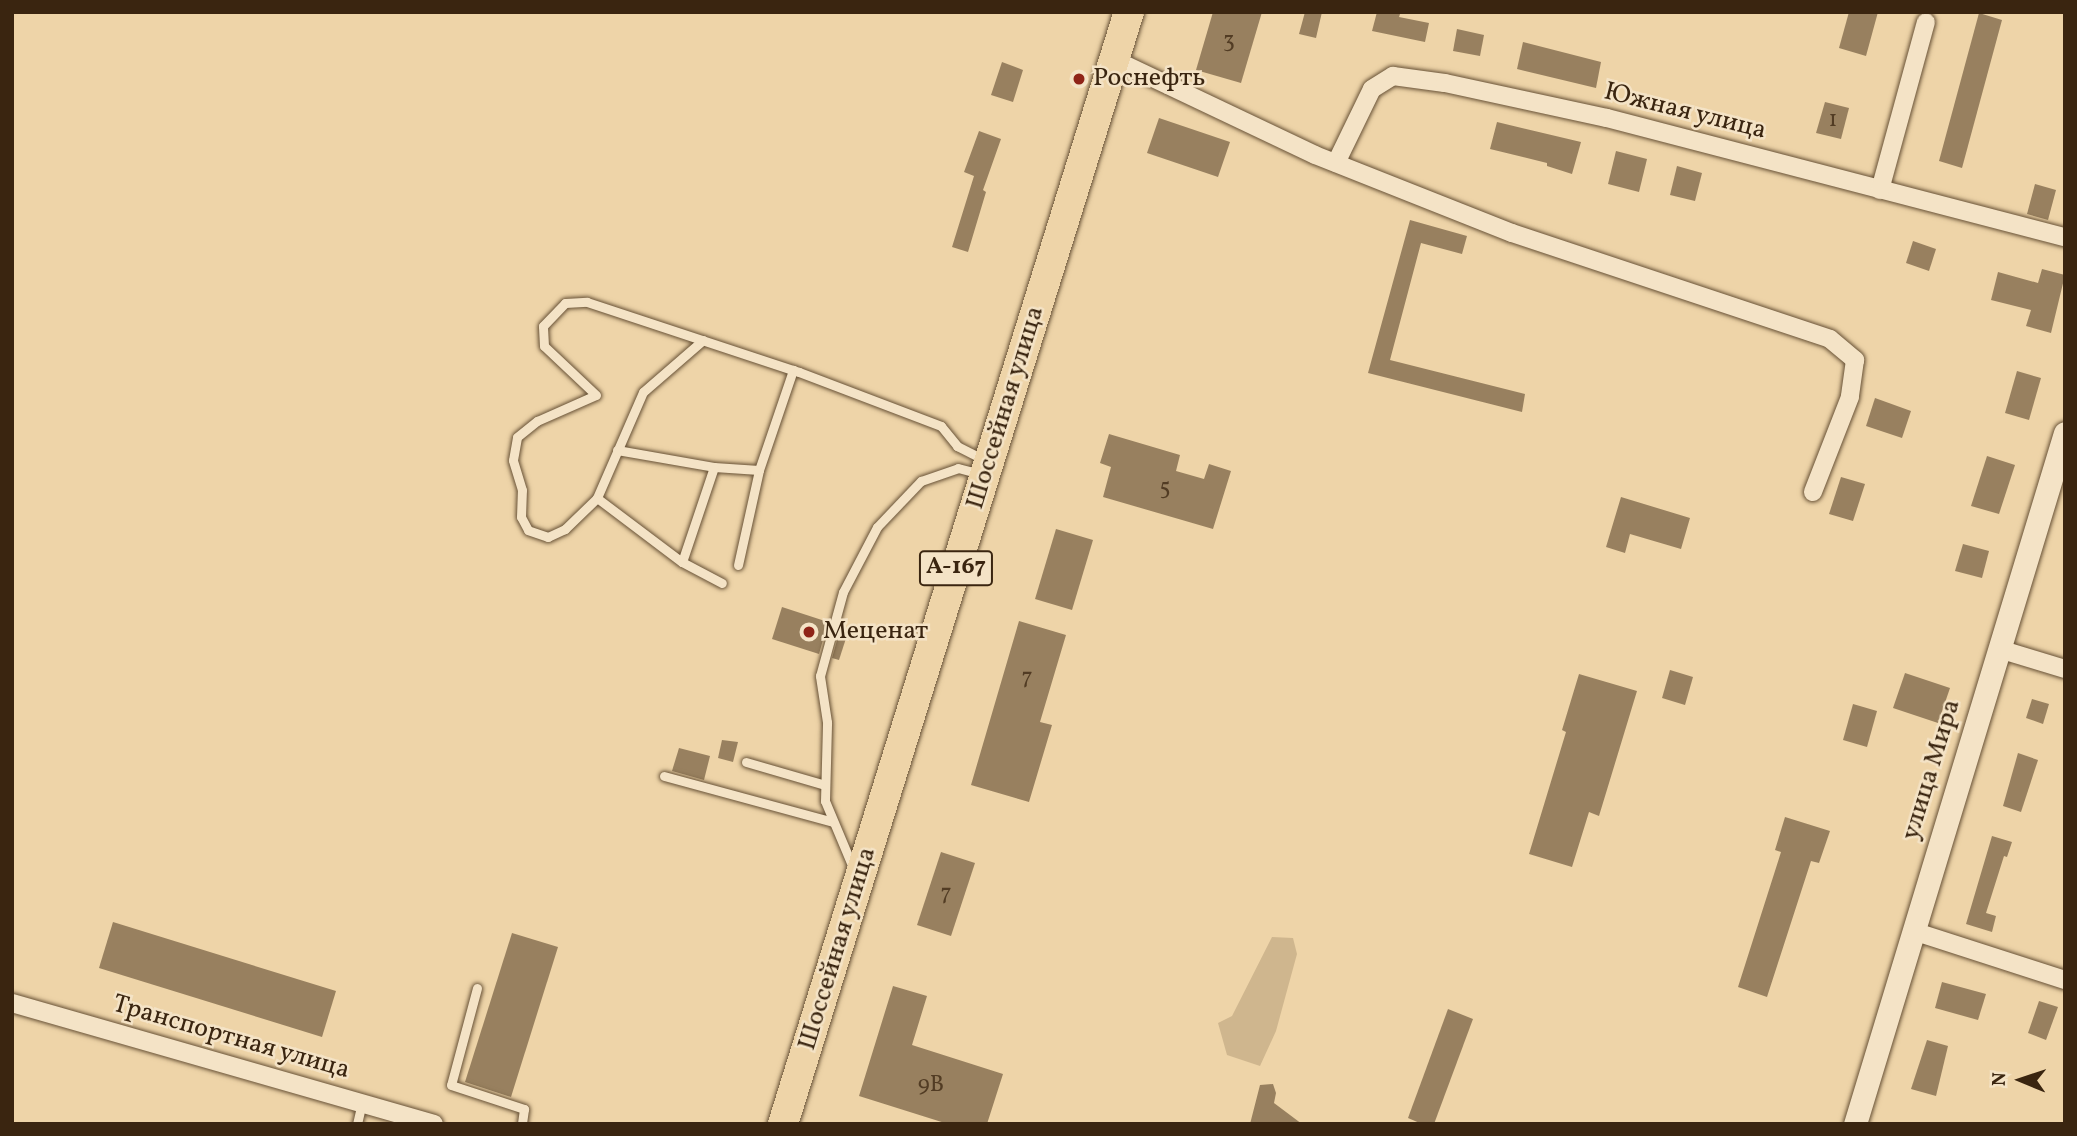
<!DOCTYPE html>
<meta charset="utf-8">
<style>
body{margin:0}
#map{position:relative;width:2077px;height:1136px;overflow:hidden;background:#eed4a8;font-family:Vollkorn,serif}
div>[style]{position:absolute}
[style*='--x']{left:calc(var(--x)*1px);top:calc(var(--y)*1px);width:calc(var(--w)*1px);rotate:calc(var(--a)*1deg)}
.green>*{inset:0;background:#cfb68e}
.building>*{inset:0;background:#98805f}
.roads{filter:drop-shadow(0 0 2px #675136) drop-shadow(0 0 2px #675136)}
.service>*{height:9px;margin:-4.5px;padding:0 4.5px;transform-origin:4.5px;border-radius:4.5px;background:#f4e3c6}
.minor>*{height:18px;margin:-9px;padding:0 9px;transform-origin:9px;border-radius:9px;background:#f4e3c6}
.tertiary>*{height:23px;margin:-11.5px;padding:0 11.5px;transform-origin:11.5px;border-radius:11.5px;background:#f4e3c6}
.trunk>*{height:30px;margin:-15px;padding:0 15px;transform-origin:15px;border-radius:15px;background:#eed4a8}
.dots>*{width:19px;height:19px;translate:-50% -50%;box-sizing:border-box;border:4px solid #f4e3c6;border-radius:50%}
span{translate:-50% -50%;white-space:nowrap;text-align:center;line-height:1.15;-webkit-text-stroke:5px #f4e3c6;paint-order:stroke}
.number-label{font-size:23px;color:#523c24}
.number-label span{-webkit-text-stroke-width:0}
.shield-label span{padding:2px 5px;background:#f4e3c6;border:2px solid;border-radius:5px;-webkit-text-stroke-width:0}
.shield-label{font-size:24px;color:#3a2510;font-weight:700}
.poi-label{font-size:26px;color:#3a2510}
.left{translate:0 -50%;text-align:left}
.street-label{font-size:26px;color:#3a2510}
.frame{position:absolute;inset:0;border:14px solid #3a2510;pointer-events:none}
.north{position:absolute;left:1986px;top:1045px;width:70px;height:70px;-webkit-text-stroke:5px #f4e3c6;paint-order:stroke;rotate:272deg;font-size:19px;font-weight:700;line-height:28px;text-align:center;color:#3a2510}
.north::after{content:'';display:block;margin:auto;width:24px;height:32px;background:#3a2510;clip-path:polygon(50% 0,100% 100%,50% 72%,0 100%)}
</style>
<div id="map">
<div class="green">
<div style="clip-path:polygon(1272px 937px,1293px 938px,1297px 954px,1276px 1031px,1260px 1066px,1227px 1055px,1218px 1023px,1232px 1016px)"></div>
</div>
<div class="building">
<div style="clip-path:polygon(1213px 12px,1262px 12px,1241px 83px,1196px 70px)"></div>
<div style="clip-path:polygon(1305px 12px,1322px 12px,1316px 38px,1299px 34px)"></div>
<div style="clip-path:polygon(1377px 12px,1393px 12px,1400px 14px,1399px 17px,1429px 23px,1425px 42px,1372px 31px)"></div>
<div style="clip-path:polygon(1849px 12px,1878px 12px,1866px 56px,1839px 48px)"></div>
<div style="clip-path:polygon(1979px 13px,2002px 20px,1962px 168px,1939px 161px)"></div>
<div style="clip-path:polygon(1457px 29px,1484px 35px,1480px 56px,1453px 51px)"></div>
<div style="clip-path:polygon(1523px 42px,1601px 62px,1596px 88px,1517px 69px)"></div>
<div style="clip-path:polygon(1002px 62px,1023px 70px,1013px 102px,991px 95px)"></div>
<div style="clip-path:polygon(1825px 102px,1849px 108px,1841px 139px,1816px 133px)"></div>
<div style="clip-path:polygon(1159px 118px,1230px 142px,1218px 177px,1147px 153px)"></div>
<div style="clip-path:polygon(1497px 122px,1581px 142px,1572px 174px,1547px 166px,1547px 163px,1490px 149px)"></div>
<div style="clip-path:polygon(979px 131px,1001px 139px,983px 190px,986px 192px,968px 252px,952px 247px,974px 176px,964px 172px)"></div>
<div style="clip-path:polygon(1616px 151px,1647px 159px,1639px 192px,1608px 184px)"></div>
<div style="clip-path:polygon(1677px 166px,1702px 173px,1695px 201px,1670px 195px)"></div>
<div style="clip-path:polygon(2035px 184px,2056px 190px,2048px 220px,2027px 214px)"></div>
<div style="clip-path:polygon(1410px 220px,1467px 236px,1462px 254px,1421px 243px,1390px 360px,1525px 394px,1522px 412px,1368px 373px)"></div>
<div style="clip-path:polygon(1913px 241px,1936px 249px,1929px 271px,1906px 263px)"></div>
<div style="clip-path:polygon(2042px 269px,2065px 275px,2051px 333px,2026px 326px,2031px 310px,1991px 300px,1998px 272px,2038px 283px)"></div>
<div style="clip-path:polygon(2017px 371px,2041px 378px,2029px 420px,2005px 413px)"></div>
<div style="clip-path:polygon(1875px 398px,1911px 411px,1902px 438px,1866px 426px)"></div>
<div style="clip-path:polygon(1109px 434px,1180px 455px,1176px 471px,1204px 479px,1209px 464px,1231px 471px,1213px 529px,1103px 497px,1111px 467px,1100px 463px)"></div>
<div style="clip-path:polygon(1987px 456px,2015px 465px,1999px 514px,1971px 506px)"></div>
<div style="clip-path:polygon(1841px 477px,1865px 484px,1853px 521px,1829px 514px)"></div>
<div style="clip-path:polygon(1621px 497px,1690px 518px,1681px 549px,1630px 534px,1625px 553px,1606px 547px)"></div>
<div style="clip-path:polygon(1056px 529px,1093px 540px,1072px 610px,1035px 599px)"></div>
<div style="clip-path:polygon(1963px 544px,1989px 551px,1982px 578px,1955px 571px)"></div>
<div style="clip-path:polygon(782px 607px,828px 622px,819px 654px,772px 639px)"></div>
<div style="clip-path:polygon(1019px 621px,1066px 635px,1040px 722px,1052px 725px,1029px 802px,971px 785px)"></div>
<div style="clip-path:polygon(841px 626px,849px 629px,839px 660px,832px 658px)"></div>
<div style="clip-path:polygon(1670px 670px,1693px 677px,1685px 705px,1662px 698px)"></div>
<div style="clip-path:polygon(1905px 673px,1950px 688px,1938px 723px,1893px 708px)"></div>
<div style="clip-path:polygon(1579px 674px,1637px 691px,1599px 816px,1589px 812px,1572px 867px,1529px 854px,1566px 732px,1562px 730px)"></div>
<div style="clip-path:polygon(2032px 699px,2049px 704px,2043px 724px,2026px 718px)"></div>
<div style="clip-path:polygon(1853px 704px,1877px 711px,1867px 747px,1843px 740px)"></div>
<div style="clip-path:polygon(722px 740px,738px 742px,733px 762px,718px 758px)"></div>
<div style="clip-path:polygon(679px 748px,710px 756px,704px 780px,672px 771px)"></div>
<div style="clip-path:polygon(2018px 753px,2038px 760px,2021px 812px,2003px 806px)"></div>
<div style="clip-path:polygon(1785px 817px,1830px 831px,1819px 863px,1811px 861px,1767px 997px,1738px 987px,1781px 852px,1775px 850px)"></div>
<div style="clip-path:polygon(1992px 836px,2012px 842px,2007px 857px,2004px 856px,1986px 913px,1996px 916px,1992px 932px,1966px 924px)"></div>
<div style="clip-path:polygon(941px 852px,975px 863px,951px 936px,917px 925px)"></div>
<div style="clip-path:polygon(113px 922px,336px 991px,322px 1037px,99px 968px)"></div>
<div style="clip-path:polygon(512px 933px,558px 947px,511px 1097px,465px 1082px)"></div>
<div style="clip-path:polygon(1942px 982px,1986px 994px,1978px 1020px,1935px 1008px)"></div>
<div style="clip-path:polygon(893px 986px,927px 996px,912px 1045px,1003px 1074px,987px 1124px,948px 1124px,859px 1096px)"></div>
<div style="clip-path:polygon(2039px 1001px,2058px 1007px,2046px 1040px,2028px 1033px)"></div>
<div style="clip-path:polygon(1448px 1009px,1473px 1019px,1434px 1124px,1422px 1124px,1408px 1118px)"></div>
<div style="clip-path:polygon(1927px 1040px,1948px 1046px,1936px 1096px,1911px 1089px)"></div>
<div style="clip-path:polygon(1273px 1084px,1276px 1093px,1274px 1103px,1302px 1124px,1250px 1124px,1260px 1085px)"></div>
</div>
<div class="roads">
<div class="service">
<div style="--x:703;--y:340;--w:79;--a:139.1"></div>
<div style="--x:643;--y:392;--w:116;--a:113.5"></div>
<div style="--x:597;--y:498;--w:45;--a:135.9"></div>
<div style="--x:565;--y:529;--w:19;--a:155"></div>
<div style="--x:548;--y:537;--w:21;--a:-161"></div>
<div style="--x:528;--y:530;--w:15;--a:-118"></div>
<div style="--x:521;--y:517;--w:27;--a:-88"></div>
<div style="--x:522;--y:490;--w:31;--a:-107"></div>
<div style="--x:513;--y:460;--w:23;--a:-80"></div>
<div style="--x:517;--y:437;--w:26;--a:-39"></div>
<div style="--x:537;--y:421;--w:64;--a:-23.8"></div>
<div style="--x:596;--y:395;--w:71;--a:-136.7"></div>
<div style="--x:544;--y:346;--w:20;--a:-93"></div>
<div style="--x:543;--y:326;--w:32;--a:-46"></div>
<div style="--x:565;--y:303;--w:22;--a:-3"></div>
<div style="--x:587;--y:302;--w:217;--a:18.3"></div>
<div style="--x:793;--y:370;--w:6;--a:18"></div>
<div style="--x:799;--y:372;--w:152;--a:20.8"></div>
<div style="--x:941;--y:426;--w:26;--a:51"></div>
<div style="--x:957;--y:446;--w:31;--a:27"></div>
<div style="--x:617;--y:450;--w:98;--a:9.9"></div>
<div style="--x:714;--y:467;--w:45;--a:3.8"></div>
<div style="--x:597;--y:498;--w:106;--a:37"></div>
<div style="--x:682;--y:562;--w:45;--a:27.7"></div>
<div style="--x:682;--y:562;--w:100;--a:-71.4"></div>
<div style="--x:738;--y:565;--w:97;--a:-77.5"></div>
<div style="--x:759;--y:470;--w:106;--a:-71.2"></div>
<div style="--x:746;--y:762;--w:82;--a:16.2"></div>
<div style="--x:664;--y:776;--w:175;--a:15.2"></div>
<div style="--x:854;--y:870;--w:75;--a:-112.8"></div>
<div style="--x:825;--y:801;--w:79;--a:-88.5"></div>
<div style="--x:827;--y:722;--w:47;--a:-98.7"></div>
<div style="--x:820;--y:676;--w:87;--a:-74.7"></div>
<div style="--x:843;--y:592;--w:73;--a:-62.4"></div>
<div style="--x:877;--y:527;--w:64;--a:-46.3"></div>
<div style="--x:921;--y:481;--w:39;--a:-19"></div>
<div style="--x:958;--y:468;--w:23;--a:15"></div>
<div style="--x:477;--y:988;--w:100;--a:105"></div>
<div style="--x:451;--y:1085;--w:77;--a:18.2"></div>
<div style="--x:524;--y:1109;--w:15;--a:98"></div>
<div style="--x:357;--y:1124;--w:22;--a:-77"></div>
</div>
<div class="minor">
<div style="--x:1115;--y:60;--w:221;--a:25.4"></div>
<div style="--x:1315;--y:155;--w:212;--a:21.6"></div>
<div style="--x:1512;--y:233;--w:335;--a:18.4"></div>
<div style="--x:1830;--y:339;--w:33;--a:40"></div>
<div style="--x:1855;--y:360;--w:37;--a:98"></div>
<div style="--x:1850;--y:397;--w:102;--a:111.3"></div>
<div style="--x:1336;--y:163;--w:82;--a:-64.1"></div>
<div style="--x:1372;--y:89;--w:25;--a:-32"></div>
<div style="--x:1393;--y:76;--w:52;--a:7.7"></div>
<div style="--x:1445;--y:83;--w:166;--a:12.2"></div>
<div style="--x:1607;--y:118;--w:473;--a:14.6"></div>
<div style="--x:1880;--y:190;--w:174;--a:-74.7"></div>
<div style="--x:1999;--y:649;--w:69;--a:16.9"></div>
<div style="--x:1913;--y:931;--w:160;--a:17.9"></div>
<div style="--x:12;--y:1003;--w:439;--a:16"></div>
</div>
<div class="tertiary">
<div style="--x:1855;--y:1124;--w:722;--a:-73.1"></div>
</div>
<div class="trunk">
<div style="--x:783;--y:1124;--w:1165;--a:-72.72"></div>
</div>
</div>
<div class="dots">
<div style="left:1079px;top:79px;background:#8f2418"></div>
<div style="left:809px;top:632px;background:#8f2418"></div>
</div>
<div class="number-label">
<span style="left:1229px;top:41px">3</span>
<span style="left:1833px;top:120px">1</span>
<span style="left:1165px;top:488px">5</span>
<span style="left:1027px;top:678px">7</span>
<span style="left:946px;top:894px">7</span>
<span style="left:931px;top:1085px">9В</span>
</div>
<div class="shield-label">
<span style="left:956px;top:568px">А-167</span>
</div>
<div class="poi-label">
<span class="left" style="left:1093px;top:79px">Роснефть</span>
<span class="left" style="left:823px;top:632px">Меценат</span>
</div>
<div class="street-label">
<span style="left:1685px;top:112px;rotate:14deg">Южная улица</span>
<span style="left:1006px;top:408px;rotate:-73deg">Шоссейная улица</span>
<span style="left:1932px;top:770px;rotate:-73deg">улица Мира</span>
<span style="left:838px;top:949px;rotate:-73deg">Шоссейная улица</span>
<span style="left:231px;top:1038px;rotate:16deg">Транспортная улица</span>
</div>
<div class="frame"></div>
<div class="north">N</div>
</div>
